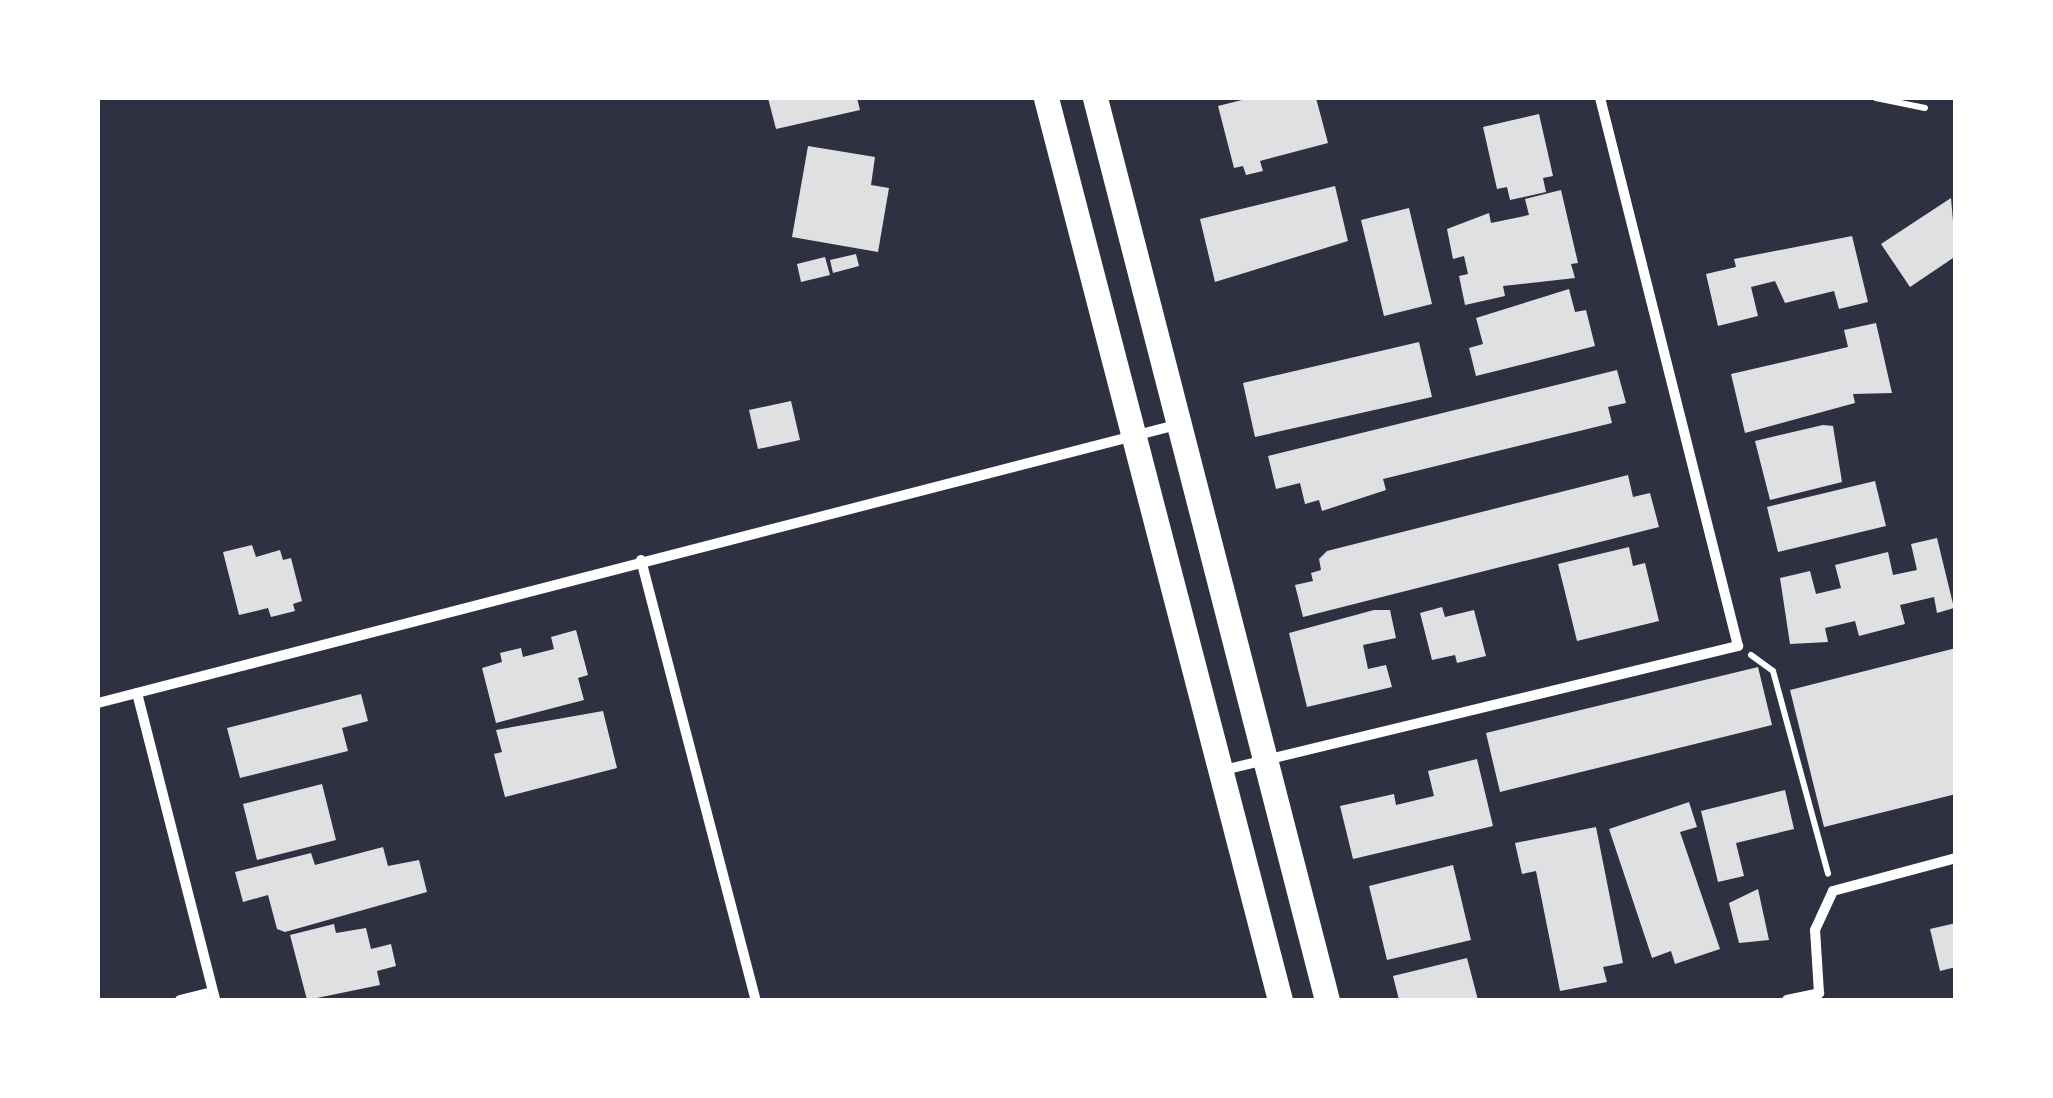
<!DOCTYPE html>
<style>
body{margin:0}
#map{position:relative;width:2053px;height:1098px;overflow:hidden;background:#2d3142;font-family:"DM Sans",sans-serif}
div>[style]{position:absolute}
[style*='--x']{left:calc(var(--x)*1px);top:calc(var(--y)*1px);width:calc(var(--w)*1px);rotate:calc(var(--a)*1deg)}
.building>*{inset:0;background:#e0e0e3}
.path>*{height:6px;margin:-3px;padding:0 3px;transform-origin:3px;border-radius:3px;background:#fff}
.minor>*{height:10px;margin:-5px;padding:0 5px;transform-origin:5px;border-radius:5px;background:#fff}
.primary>*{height:25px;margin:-12.5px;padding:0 12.5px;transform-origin:12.5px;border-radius:12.5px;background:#fff}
span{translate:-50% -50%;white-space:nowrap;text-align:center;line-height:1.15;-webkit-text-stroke:9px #fff;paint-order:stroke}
.frame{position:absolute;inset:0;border:100px solid #fff;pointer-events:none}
</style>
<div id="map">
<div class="building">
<div style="clip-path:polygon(768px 98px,857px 98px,860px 110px,776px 129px)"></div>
<div style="clip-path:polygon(1250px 98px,1316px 98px,1328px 143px,1260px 161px,1263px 171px,1246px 175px,1243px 166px,1234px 168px,1218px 106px)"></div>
<div style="clip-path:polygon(1539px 114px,1553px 176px,1543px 178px,1546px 192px,1510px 200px,1507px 187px,1497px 189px,1483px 127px)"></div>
<div style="clip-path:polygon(808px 146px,875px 157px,871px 185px,889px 188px,878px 252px,792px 237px)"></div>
<div style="clip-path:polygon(1335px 186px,1348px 241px,1215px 282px,1200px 219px)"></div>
<div style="clip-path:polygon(1561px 190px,1578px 263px,1571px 264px,1575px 278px,1503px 286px,1505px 296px,1465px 305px,1459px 276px,1468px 274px,1464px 256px,1453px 259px,1447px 229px,1489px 213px,1491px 223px,1529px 215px,1525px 199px)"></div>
<div style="clip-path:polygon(1951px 198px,1956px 256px,1910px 287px,1881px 244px)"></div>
<div style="clip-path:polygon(1409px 208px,1432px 304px,1384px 316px,1361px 220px)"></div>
<div style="clip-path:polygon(1852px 236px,1868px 302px,1839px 309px,1834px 291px,1785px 303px,1775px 281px,1751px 287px,1758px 316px,1718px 326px,1706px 274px,1736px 267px,1734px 259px)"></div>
<div style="clip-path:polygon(856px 254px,859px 266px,833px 273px,830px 260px)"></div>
<div style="clip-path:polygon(825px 257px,830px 275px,801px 282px,797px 264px)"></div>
<div style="clip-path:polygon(1569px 289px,1575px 312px,1586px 310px,1595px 346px,1476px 376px,1469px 348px,1483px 344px,1476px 318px)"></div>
<div style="clip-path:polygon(1876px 323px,1892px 393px,1853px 394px,1855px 403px,1745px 433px,1731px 374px,1848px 347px,1844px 330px)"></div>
<div style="clip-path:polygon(1419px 342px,1432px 397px,1255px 437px,1243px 383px)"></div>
<div style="clip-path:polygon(1617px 370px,1626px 403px,1608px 407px,1612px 423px,1383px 479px,1386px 490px,1322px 511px,1319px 500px,1305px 504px,1300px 483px,1276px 489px,1268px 456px)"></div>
<div style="clip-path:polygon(791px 401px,800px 440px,758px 449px,749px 410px)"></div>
<div style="clip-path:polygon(1823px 425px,1833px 426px,1842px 482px,1770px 500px,1755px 441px)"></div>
<div style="clip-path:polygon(1628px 475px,1633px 497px,1650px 493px,1659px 527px,1303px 617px,1295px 585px,1313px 581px,1311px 573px,1321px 570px,1319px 559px,1327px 551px)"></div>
<div style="clip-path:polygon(1875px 481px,1886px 526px,1778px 552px,1767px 507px)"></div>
<div style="clip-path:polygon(1937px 538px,1954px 608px,1937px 613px,1934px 597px,1900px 605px,1905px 624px,1859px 636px,1855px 621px,1825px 628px,1828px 642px,1790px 644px,1780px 578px,1810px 571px,1816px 594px,1841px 588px,1835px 565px,1888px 552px,1893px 575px,1917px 570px,1911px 544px)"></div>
<div style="clip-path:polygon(252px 545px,256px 557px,280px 550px,283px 560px,291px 558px,302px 601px,293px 604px,295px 611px,271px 617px,268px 608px,239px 615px,223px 552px)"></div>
<div style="clip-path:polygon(1629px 547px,1633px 566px,1645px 563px,1659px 621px,1577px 641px,1558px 564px)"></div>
<div style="clip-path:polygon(1442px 607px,1445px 617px,1474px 610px,1486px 656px,1457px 663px,1455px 655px,1432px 660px,1420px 613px)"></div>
<div style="clip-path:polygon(1374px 610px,1390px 610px,1396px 638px,1363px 645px,1368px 669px,1386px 665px,1392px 687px,1307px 707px,1289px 633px)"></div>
<div style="clip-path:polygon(576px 630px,588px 675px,578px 678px,584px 700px,496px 723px,482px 668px,502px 662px,500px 653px,521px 648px,523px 657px,554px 649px,551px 637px)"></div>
<div style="clip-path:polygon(1956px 648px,1956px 794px,1824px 827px,1790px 690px)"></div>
<div style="clip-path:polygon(1758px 667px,1772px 725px,1500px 792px,1486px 733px)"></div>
<div style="clip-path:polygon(361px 694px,368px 721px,342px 728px,348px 751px,240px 778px,227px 728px)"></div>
<div style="clip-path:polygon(603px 711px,617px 768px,505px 797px,494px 754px,502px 752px,496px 730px)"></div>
<div style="clip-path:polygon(1477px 759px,1493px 826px,1353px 859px,1340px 806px,1394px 794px,1396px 805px,1434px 796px,1428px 771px)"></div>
<div style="clip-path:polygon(322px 784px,336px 840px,257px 860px,243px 804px)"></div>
<div style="clip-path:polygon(1785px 790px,1794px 829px,1736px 843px,1744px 876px,1718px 882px,1701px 811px)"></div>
<div style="clip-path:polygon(1689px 802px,1697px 827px,1680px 832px,1720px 949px,1675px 964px,1671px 951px,1652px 958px,1609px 829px)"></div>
<div style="clip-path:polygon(1596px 827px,1623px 963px,1603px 967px,1607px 982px,1560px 991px,1536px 871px,1522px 874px,1515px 843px)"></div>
<div style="clip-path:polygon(383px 847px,388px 866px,419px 860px,427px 892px,285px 932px,277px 929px,268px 895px,243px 902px,235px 872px,311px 853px,315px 865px)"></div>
<div style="clip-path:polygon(1453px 865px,1471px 940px,1387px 960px,1369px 886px)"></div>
<div style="clip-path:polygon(1758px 889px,1769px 940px,1739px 943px,1729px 903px)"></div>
<div style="clip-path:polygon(1956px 923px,1956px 967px,1940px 971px,1930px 929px)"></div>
<div style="clip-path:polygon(334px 924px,336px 933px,366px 928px,371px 949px,391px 944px,396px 966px,377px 971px,380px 985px,307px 1000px,290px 935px)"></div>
<div style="clip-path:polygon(1467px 958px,1478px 1000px,1399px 1000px,1393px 976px)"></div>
</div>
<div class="path">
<div style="--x:1876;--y:98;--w:50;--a:11.5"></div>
<div style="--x:1751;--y:655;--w:27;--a:36"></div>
<div style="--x:1773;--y:671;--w:210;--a:74.8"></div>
</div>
<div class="minor">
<div style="--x:641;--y:560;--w:455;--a:75.4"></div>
<div style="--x:137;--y:693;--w:317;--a:75.7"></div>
<div style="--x:98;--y:703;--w:1113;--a:-14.46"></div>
<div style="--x:1224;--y:770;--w:529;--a:-13.56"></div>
<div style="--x:1738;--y:646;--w:565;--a:-104.13"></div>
<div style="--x:180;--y:1000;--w:33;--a:-14"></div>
<div style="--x:1787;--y:1000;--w:33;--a:-12"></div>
<div style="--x:1819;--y:993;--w:63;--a:-93.6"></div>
<div style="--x:1815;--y:930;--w:43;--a:-65.2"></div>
<div style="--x:1833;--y:891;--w:127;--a:-15"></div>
</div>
<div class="primary">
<div style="--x:1046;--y:98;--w:932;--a:75.46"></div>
<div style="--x:1095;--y:98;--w:931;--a:75.58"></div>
</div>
<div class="frame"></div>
</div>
